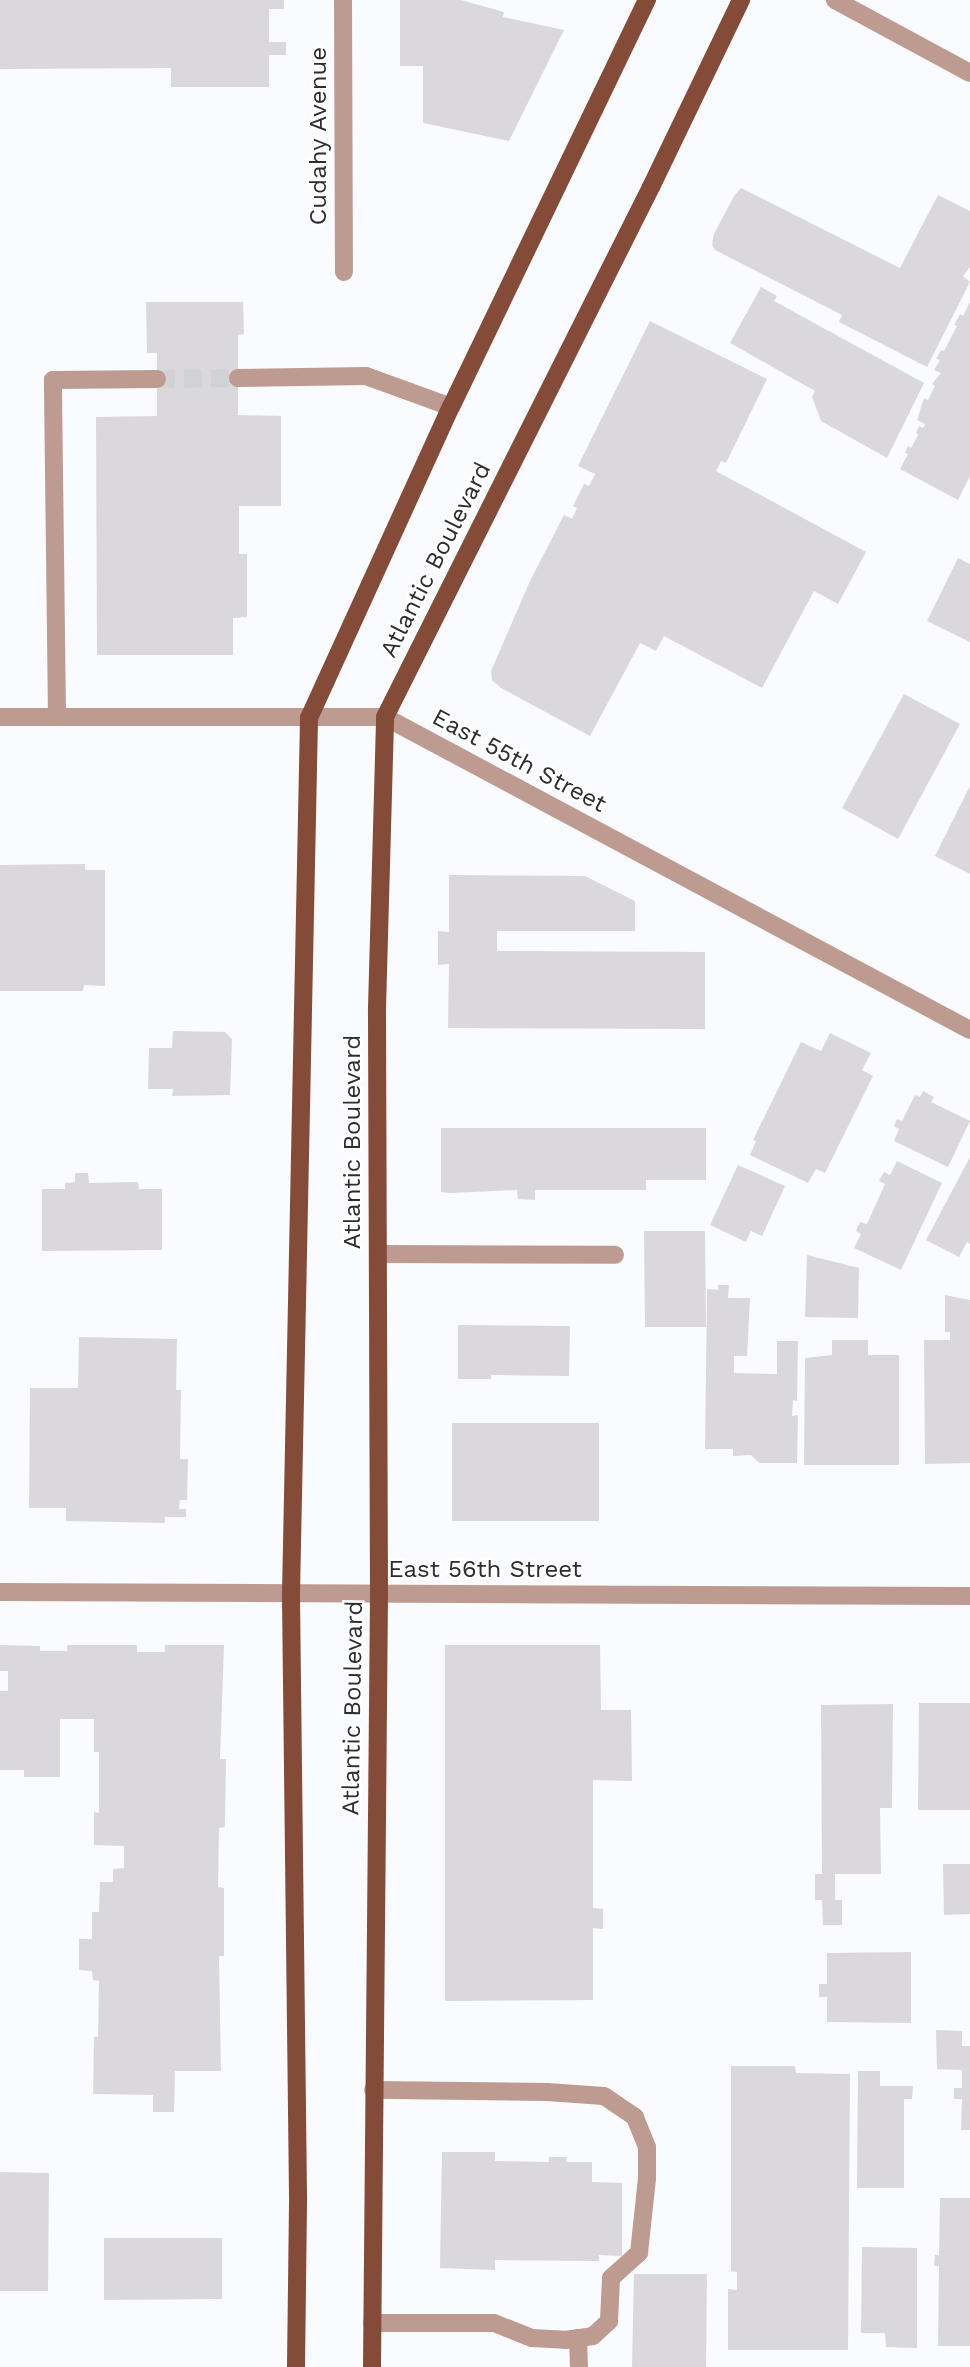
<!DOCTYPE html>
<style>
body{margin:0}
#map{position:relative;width:970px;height:2367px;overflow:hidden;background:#f9fbfe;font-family:"Work Sans",sans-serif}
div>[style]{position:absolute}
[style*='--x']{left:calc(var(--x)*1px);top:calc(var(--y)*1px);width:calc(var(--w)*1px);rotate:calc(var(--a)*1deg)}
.building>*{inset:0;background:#dad8db}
.minor-tunnel>*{height:18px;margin-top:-9px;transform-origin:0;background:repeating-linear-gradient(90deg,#d0d2d4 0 18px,transparent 0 27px)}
.minor>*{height:18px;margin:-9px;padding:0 9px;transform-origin:9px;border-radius:9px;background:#be9b90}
.major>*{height:18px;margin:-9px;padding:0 9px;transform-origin:9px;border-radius:9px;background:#854b39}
span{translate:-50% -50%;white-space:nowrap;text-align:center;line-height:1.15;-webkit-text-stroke:5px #fff;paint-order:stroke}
.street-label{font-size:24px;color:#2c2d2e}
</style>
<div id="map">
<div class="building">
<div style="clip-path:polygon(0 0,284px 0,284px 9px,269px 9px,269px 42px,286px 42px,286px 55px,269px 55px,269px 87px,171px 87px,171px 68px,0 69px)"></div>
<div style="clip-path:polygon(400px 0,461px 0,504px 12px,503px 17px,564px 30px,509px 141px,423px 123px,423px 66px,400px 66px)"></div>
<div style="clip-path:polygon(741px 188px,900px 268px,938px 195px,970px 211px,970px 267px,963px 276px,970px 282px,927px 367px,839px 322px,842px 315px,715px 250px,712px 245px,714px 234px,734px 196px)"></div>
<div style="clip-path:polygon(761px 287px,777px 296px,774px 301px,924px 383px,887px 458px,821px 421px,812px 397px,815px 391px,730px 343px)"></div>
<div style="clip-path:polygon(146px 302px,243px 302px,244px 334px,238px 335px,238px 415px,281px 416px,281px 506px,239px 506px,239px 554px,247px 554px,247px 617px,233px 618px,233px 655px,97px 655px,96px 417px,157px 416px,157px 353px,147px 353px)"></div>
<div style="clip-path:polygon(970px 302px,970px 476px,958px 500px,900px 469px,908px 454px,905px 453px,908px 446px,911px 448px,918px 435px,916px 433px,919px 426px,923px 428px,925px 424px,917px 420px,924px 398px,928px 400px,935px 386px,932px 384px,941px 373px,934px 370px,940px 360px,936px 359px,941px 350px,944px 351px,957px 326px,954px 325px,960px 314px,963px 316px)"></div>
<div style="clip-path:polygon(650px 321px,767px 379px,726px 463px,721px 461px,716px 471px,866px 552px,838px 604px,814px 591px,762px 688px,664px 636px,656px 651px,640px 643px,590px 736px,501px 688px,492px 680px,491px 671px,530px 581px,564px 515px,572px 519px,577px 508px,573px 506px,584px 484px,589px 486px,595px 474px,578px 466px)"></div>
<div style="clip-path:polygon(958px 558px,970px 564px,970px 642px,927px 621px)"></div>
<div style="clip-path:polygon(904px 694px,960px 724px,898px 839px,842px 808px)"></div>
<div style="clip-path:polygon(970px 786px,970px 874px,935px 856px)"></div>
<div style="clip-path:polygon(85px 864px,85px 870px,105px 870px,105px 986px,84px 985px,83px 991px,0 991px,0 865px)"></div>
<div style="clip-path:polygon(449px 875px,585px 876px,635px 901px,635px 931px,497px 931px,497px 951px,705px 952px,705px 1029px,448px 1028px,449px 964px,438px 965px,438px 931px,449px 932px)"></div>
<div style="clip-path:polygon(173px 1031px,225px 1032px,232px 1039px,230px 1095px,172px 1096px,173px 1089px,148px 1089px,149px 1048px,172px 1048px)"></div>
<div style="clip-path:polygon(830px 1033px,871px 1053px,862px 1070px,873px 1076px,825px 1173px,816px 1169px,808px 1183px,750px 1155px,756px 1141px,753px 1140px,801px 1042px,821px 1051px)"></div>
<div style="clip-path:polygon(923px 1091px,934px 1097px,931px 1102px,970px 1121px,948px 1167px,894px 1141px,899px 1129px,894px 1126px,897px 1119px,902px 1121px,915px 1095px,920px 1097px)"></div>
<div style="clip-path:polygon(441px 1128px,706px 1128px,706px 1180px,646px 1180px,646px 1190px,535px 1190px,535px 1200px,518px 1199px,517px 1190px,450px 1193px,441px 1192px)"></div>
<div style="clip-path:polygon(970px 1157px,970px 1244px,967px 1242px,959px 1257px,926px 1240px)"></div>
<div style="clip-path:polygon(897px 1161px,942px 1183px,901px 1270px,854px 1248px,861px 1234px,856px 1231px,860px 1222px,867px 1224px,885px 1184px,879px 1181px,884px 1172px,890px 1175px)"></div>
<div style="clip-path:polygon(738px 1165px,785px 1186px,762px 1236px,751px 1231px,746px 1242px,710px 1225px)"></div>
<div style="clip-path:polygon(75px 1173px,88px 1173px,89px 1183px,138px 1182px,139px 1189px,162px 1189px,162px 1250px,42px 1251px,42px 1189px,65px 1189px,65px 1183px,75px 1182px)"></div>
<div style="clip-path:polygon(644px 1231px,705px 1231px,706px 1327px,645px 1327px)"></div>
<div style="clip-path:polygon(807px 1255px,859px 1268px,858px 1318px,805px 1317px)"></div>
<div style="clip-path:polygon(718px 1285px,729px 1285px,728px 1298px,750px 1298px,747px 1356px,734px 1356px,734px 1373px,777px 1374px,777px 1341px,798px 1341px,797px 1401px,793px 1400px,792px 1416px,798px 1415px,797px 1463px,759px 1463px,751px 1455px,733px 1456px,733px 1449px,705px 1449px,707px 1289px,718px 1290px)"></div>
<div style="clip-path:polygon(945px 1295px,970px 1300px,970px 1463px,925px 1464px,924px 1340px,950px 1340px,950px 1332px,945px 1332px)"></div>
<div style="clip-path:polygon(458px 1325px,570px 1326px,569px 1376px,491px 1375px,491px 1379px,458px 1379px)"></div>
<div style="clip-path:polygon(79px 1337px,177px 1339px,176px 1390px,181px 1390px,180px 1459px,188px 1459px,187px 1500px,180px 1500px,179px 1509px,186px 1509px,186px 1517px,165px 1517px,165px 1523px,66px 1521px,66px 1508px,29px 1508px,30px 1388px,78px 1388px)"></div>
<div style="clip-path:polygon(832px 1340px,868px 1340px,868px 1355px,899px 1355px,899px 1465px,804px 1465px,805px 1358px,832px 1355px)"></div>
<div style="clip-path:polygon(452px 1423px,599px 1423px,599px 1521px,452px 1521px)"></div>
<div style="clip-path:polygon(0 1645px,40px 1646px,40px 1651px,67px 1651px,67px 1645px,137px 1645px,137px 1652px,165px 1652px,165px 1645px,224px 1645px,220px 1759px,226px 1759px,225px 1827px,219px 1828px,218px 1887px,224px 1888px,224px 1956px,219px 1956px,221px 2071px,175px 2071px,174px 2112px,153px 2112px,153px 2095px,93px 2094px,94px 2037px,98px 2037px,99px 1981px,93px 1980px,92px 1971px,79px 1970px,79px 1939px,92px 1939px,92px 1912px,99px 1912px,100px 1882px,113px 1882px,113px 1869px,124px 1868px,124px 1846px,94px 1845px,94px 1812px,99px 1813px,99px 1752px,94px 1752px,94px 1719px,60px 1719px,60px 1777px,24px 1777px,24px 1770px,0 1770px,0 1691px,8px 1691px,8px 1671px,0 1671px)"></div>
<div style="clip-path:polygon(445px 1645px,600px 1645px,601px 1710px,631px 1710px,632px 1781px,593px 1780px,593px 1908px,603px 1909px,603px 1929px,593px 1928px,593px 2000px,445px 2001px)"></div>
<div style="clip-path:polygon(919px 1703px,970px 1703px,970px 1810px,918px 1810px)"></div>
<div style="clip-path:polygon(893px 1704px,892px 1808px,880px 1808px,881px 1874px,835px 1874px,835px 1900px,842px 1900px,842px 1925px,823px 1925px,822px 1900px,815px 1900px,815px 1874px,822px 1874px,821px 1705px)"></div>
<div style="clip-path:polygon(943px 1864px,970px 1864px,970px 1914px,944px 1915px)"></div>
<div style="clip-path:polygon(911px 1952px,911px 2023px,827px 2022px,827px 1997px,819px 1997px,819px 1984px,827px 1984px,827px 1953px)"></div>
<div style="clip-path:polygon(936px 2030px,962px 2031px,962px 2046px,970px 2046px,970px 2130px,961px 2130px,962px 2099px,954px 2099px,954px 2088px,962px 2088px,962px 2070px,937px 2069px)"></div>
<div style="clip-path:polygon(731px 2066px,795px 2066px,796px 2073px,850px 2074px,848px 2350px,728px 2350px,728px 2289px,737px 2290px,737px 2272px,731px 2271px)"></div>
<div style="clip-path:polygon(858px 2071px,880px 2071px,880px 2086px,913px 2086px,912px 2099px,904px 2099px,904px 2188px,857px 2188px)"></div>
<div style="clip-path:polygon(442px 2152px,495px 2152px,495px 2161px,549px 2162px,549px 2157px,567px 2157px,566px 2162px,592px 2162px,592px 2182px,622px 2183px,622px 2256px,599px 2255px,599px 2261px,495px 2260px,495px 2270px,440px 2268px)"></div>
<div style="clip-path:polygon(0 2172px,49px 2173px,48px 2291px,0 2291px)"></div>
<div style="clip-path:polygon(940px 2198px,970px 2198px,970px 2346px,938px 2346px,939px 2266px,934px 2266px,935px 2255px,939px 2255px)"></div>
<div style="clip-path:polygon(104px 2238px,222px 2238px,222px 2299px,104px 2300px)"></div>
<div style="clip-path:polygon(862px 2247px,917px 2248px,917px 2348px,886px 2347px,885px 2333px,861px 2333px)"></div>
<div style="clip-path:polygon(634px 2274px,707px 2274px,706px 2367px,632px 2367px)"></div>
</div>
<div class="minor-tunnel">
<div style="--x:157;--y:379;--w:81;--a:-0.7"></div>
</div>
<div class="minor">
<div style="--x:343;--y:0;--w:272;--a:89.8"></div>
<div style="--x:835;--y:0;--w:153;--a:28.4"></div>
<div style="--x:238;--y:378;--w:128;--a:-0.9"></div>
<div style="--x:366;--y:376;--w:90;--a:20"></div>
<div style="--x:0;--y:717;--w:385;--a:0"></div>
<div style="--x:385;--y:717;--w:663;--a:28.15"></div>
<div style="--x:57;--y:717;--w:337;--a:-90.7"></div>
<div style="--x:53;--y:380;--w:104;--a:-0.6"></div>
<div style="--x:378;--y:1254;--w:237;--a:0.2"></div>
<div style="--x:0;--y:1592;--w:970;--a:0.24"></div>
<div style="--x:372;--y:2323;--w:122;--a:0"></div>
<div style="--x:494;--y:2323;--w:41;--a:21.5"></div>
<div style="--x:532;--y:2338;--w:33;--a:3"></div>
<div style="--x:565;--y:2340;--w:28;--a:-8"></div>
<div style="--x:593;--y:2336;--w:22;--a:-43"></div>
<div style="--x:609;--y:2321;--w:43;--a:-87.3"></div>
<div style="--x:611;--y:2278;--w:38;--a:-42"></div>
<div style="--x:639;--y:2253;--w:75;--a:-83.9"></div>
<div style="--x:647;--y:2178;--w:31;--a:-90"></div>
<div style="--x:647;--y:2147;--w:32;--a:-112"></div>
<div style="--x:635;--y:2117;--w:37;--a:-146"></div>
<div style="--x:604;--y:2096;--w:57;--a:-176"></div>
<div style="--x:547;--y:2092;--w:174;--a:-179.3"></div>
<div style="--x:578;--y:2338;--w:29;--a:88"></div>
</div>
<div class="major">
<div style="--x:296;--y:2367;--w:171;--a:-89.3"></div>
<div style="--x:298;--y:2196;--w:603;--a:-90.67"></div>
<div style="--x:291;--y:1593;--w:875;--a:-88.82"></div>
<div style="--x:309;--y:718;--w:342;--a:-65.5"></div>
<div style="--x:451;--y:407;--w:452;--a:-64.3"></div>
<div style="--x:372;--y:2367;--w:773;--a:-89.48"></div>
<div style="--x:379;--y:1594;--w:586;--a:-90.2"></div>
<div style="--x:377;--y:1008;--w:291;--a:-88.4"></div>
<div style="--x:385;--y:717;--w:593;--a:-63.35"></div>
<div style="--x:651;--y:187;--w:208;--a:-64.3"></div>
</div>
<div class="street-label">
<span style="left:319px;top:136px;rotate:-90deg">Cudahy Avenue</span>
<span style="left:436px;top:560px;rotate:-63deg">Atlantic Boulevard</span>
<span style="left:519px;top:761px;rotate:28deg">East 55th Street</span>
<span style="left:353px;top:1142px;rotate:-90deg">Atlantic Boulevard</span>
<span style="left:485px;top:1570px">East 56th Street</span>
<span style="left:353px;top:1708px;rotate:-89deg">Atlantic Boulevard</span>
</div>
</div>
